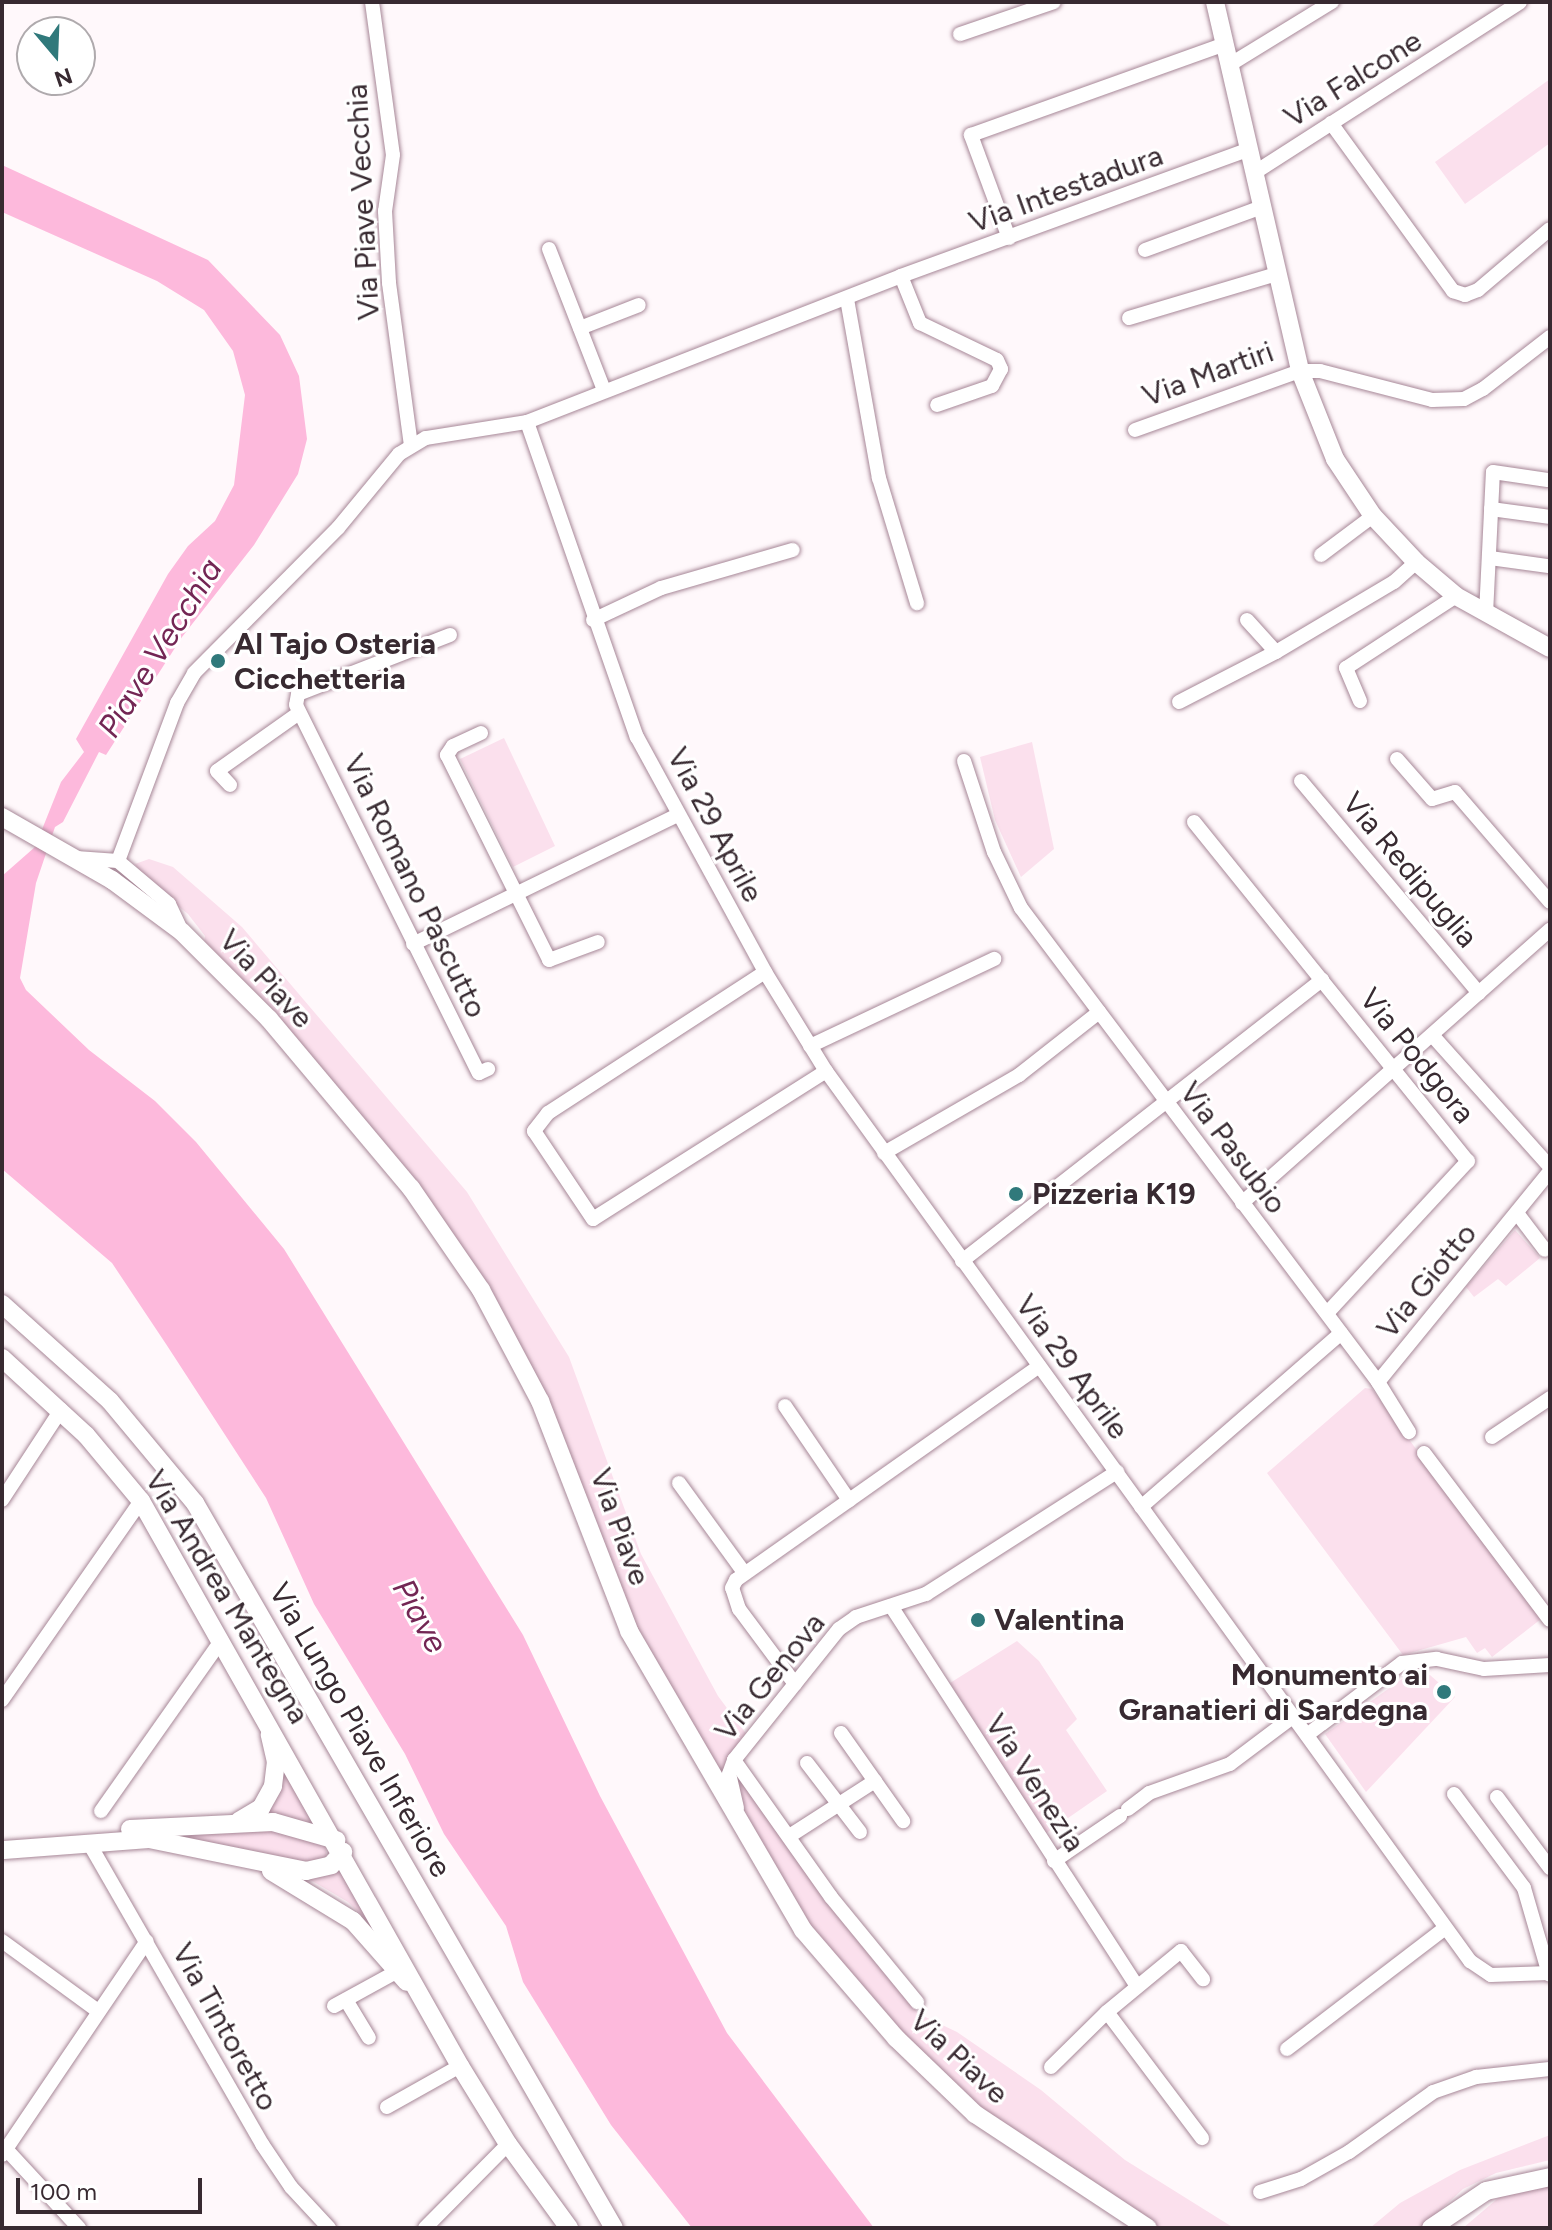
<!DOCTYPE html>
<style>
body{margin:0}
#map{position:relative;width:1552px;height:2230px;overflow:hidden;background:#fff8fb;font-family:Figtree,sans-serif}
div>[style]{position:absolute}
[style*='--x']{left:calc(var(--x)*1px);top:calc(var(--y)*1px);width:calc(var(--w)*1px);rotate:calc(var(--a)*1deg)}
.green>*{inset:0;background:#fbe0ed}
.water>*{inset:0;background:#fdb9dc}
.roads{filter:drop-shadow(0 0 2px #a78797) drop-shadow(0 0 2px #a78797)}
.street>*{height:14px;margin:-7px;padding:0 7px;transform-origin:7px;border-radius:7px;background:#fff}
.secondary>*{height:18px;margin:-9px;padding:0 9px;transform-origin:9px;border-radius:9px;background:#fff}
.dots>*{width:22px;height:22px;translate:-50% -50%;box-sizing:border-box;border:4px solid #fff;border-radius:50%}
span{translate:-50% -50%;white-space:nowrap;text-align:center;line-height:1.15;-webkit-text-stroke:6px #fff;paint-order:stroke}
.street-label{font-size:30px;color:#382a31}
.poi-label{font-size:30px;color:#382a31;font-weight:700}
.left{translate:0 -50%;text-align:left}
.right{translate:-100% -50%;text-align:right}
.water-label{font-size:32px;color:#732654;font-style:italic}
.frame{position:absolute;inset:0;border:4px solid #382a31;pointer-events:none}
.north{position:absolute;left:16px;top:16px;width:80px;height:80px;box-sizing:border-box;background:#fff;border:2px solid #afaaad;border-radius:50%;rotate:161deg;font-size:22px;font-weight:700;line-height:32px;text-align:center;color:#382a31}
.north::after{content:'';display:block;margin:auto;width:28px;height:36px;background:#30797b;clip-path:polygon(50% 0,100% 100%,50% 72%,0 100%)}
.scale{position:absolute;left:16px;top:2178px;width:186px;height:36px;box-sizing:border-box;border:4px solid #382a31;border-top:0;padding-left:10px;font-size:24px;line-height:28px;white-space:nowrap;color:#382a31;-webkit-text-stroke:6px #fff;paint-order:stroke}
</style>
<div id="map">
<div class="green">
<div style="clip-path:polygon(1550px 79px,1550px 143px,1465px 204px,1435px 162px)"></div>
<div style="clip-path:polygon(504px 738px,555px 846px,513px 867px,460px 759px)"></div>
<div style="clip-path:polygon(1032px 742px,1054px 849px,1021px 877px,995px 820px,980px 757px)"></div>
<div style="clip-path:polygon(149px 859px,173px 867px,242px 927px,467px 1192px,569px 1357px,641px 1554px,718px 1696px,747px 1735px,728px 1784px,647px 1650px,473px 1263px,204px 945px,205px 936px,188px 914px,143px 878px,135px 864px)"></div>
<div style="clip-path:polygon(1515px 1230px,1540px 1258px,1506px 1286px,1498px 1279px,1474px 1297px,1466px 1287px)"></div>
<div style="clip-path:polygon(1365px 1388px,1372px 1389px,1541px 1619px,1492px 1657px,1485px 1648px,1477px 1653px,1466px 1637px,1403px 1655px,1267px 1473px)"></div>
<div style="clip-path:polygon(1017px 1641px,1039px 1661px,1077px 1719px,1066px 1730px,1107px 1791px,1045px 1834px,950px 1683px)"></div>
<div style="clip-path:polygon(1420px 1673px,1430px 1675px,1455px 1697px,1366px 1792px,1325px 1734px,1402px 1679px)"></div>
<div style="clip-path:polygon(282px 1756px,322px 1825px,256px 1817px)"></div>
<div style="clip-path:polygon(735px 1774px,789px 1842px,821px 1894px,919px 2014px,957px 2032px,1041px 2090px,1125px 2160px,1234px 2228px,1159px 2228px,1002px 2126px,926px 2061px,817px 1939px,746px 1825px)"></div>
<div style="clip-path:polygon(261px 1827px,325px 1845px,327px 1860px,301px 1863px,166px 1834px)"></div>
<div style="clip-path:polygon(347px 1870px,378px 1932px,348px 1902px,307px 1878px)"></div>
<div style="clip-path:polygon(1550px 2135px,1550px 2160px,1496px 2173px,1463px 2189px,1421px 2228px,1370px 2228px,1400px 2203px,1460px 2170px)"></div>
<div style="clip-path:polygon(1550px 2183px,1550px 2228px,1463px 2228px,1503px 2194px)"></div>
</div>
<div class="water">
<div style="clip-path:polygon(2px 165px,208px 260px,280px 335px,299px 376px,307px 439px,298px 474px,254px 545px,182px 637px,106px 755px,99px 752px,63px 822px,55px 827px,36px 883px,20px 978px,26px 990px,89px 1050px,155px 1101px,196px 1142px,284px 1249px,523px 1635px,600px 1796px,727px 2033px,874px 2228px,692px 2228px,611px 2125px,523px 1982px,506px 1926px,444px 1834px,405px 1754px,314px 1604px,266px 1498px,166px 1344px,112px 1263px,2px 1169px,2px 876px,35px 847px,61px 782px,84px 752px,76px 739px,168px 574px,188px 546px,215px 521px,234px 485px,245px 395px,233px 351px,204px 310px,157px 281px,2px 212px)"></div>
</div>
<div class="roads">
<div class="street">
<div style="--x:372;--y:2;--w:154;--a:82.2"></div>
<div style="--x:393;--y:155;--w:57;--a:98.1"></div>
<div style="--x:385;--y:211;--w:72;--a:86.8"></div>
<div style="--x:389;--y:283;--w:164;--a:82.3"></div>
<div style="--x:960;--y:34;--w:99;--a:-18.8"></div>
<div style="--x:1229;--y:65;--w:121;--a:-31.5"></div>
<div style="--x:1331;--y:123;--w:208;--a:54"></div>
<div style="--x:1453;--y:291;--w:13;--a:18"></div>
<div style="--x:1465;--y:295;--w:14;--a:-21"></div>
<div style="--x:1478;--y:290;--w:94;--a:-40.3"></div>
<div style="--x:1254;--y:173;--w:316;--a:-32.7"></div>
<div style="--x:1009;--y:238;--w:110;--a:-110.3"></div>
<div style="--x:971;--y:135;--w:270;--a:-19.7"></div>
<div style="--x:549;--y:249;--w:151;--a:68.7"></div>
<div style="--x:1145;--y:250;--w:125;--a:-20.2"></div>
<div style="--x:901;--y:276;--w:51;--a:68"></div>
<div style="--x:920;--y:323;--w:85;--a:25.7"></div>
<div style="--x:997;--y:360;--w:10;--a:66"></div>
<div style="--x:1001;--y:369;--w:19;--a:118"></div>
<div style="--x:992;--y:386;--w:58;--a:160.9"></div>
<div style="--x:847;--y:299;--w:182;--a:79.9"></div>
<div style="--x:879;--y:478;--w:131;--a:73.1"></div>
<div style="--x:1129;--y:318;--w:154;--a:-16.6"></div>
<div style="--x:580;--y:328;--w:63;--a:-21.3"></div>
<div style="--x:527;--y:422;--w:334;--a:70.8"></div>
<div style="--x:637;--y:737;--w:268;--a:61.4"></div>
<div style="--x:765;--y:972;--w:116;--a:58.4"></div>
<div style="--x:826;--y:1071;--w:1099;--a:54.11"></div>
<div style="--x:1470;--y:1961;--w:25;--a:34"></div>
<div style="--x:1491;--y:1975;--w:59;--a:-1.9"></div>
<div style="--x:1135;--y:430;--w:175;--a:-19.7"></div>
<div style="--x:1300;--y:371;--w:20;--a:0"></div>
<div style="--x:1320;--y:371;--w:116;--a:14.5"></div>
<div style="--x:1432;--y:400;--w:32;--a:-2"></div>
<div style="--x:1464;--y:399;--w:21;--a:-28"></div>
<div style="--x:1483;--y:389;--w:85;--a:-37.8"></div>
<div style="--x:1491;--y:509;--w:60;--a:7.7"></div>
<div style="--x:1321;--y:555;--w:65;--a:-36.9"></div>
<div style="--x:1490;--y:558;--w:59;--a:7.9"></div>
<div style="--x:1486;--y:614;--w:142;--a:-87.2"></div>
<div style="--x:1493;--y:472;--w:55;--a:8.4"></div>
<div style="--x:593;--y:620;--w:75;--a:-25.2"></div>
<div style="--x:661;--y:588;--w:137;--a:-16.1"></div>
<div style="--x:1247;--y:620;--w:43;--a:47.8"></div>
<div style="--x:1276;--y:652;--w:137;--a:-30.7"></div>
<div style="--x:1394;--y:582;--w:30;--a:-42"></div>
<div style="--x:450;--y:635;--w:163;--a:158.8"></div>
<div style="--x:298;--y:694;--w:11;--a:100"></div>
<div style="--x:296;--y:705;--w:411;--a:63.6"></div>
<div style="--x:479;--y:1073;--w:10;--a:-24"></div>
<div style="--x:1360;--y:701;--w:36;--a:-113"></div>
<div style="--x:1346;--y:668;--w:131;--a:-33.2"></div>
<div style="--x:1179;--y:702;--w:109;--a:-27.3"></div>
<div style="--x:481;--y:733;--w:31;--a:155"></div>
<div style="--x:453;--y:746;--w:11;--a:124"></div>
<div style="--x:447;--y:755;--w:229;--a:63.5"></div>
<div style="--x:549;--y:960;--w:52;--a:-20.2"></div>
<div style="--x:1397;--y:759;--w:53;--a:48.8"></div>
<div style="--x:1432;--y:799;--w:24;--a:-17"></div>
<div style="--x:1455;--y:792;--w:145;--a:49.2"></div>
<div style="--x:964;--y:761;--w:96;--a:71.8"></div>
<div style="--x:994;--y:852;--w:62;--a:64.3"></div>
<div style="--x:1021;--y:908;--w:593;--a:53.01"></div>
<div style="--x:1378;--y:1382;--w:272;--a:-50.8"></div>
<div style="--x:1301;--y:781;--w:277;--a:50"></div>
<div style="--x:230;--y:785;--w:19;--a:-133"></div>
<div style="--x:217;--y:771;--w:100;--a:-35.3"></div>
<div style="--x:1194;--y:822;--w:436;--a:51.1"></div>
<div style="--x:1468;--y:1161;--w:207;--a:132.8"></div>
<div style="--x:76;--y:858;--w:42;--a:4.1"></div>
<div style="--x:182;--y:932;--w:31;--a:-115"></div>
<div style="--x:169;--y:904;--w:67;--a:-139.9"></div>
<div style="--x:118;--y:861;--w:169;--a:-69.5"></div>
<div style="--x:177;--y:703;--w:34;--a:-60"></div>
<div style="--x:194;--y:673;--w:204;--a:-45.2"></div>
<div style="--x:338;--y:528;--w:96;--a:-50.5"></div>
<div style="--x:399;--y:454;--w:31;--a:-31"></div>
<div style="--x:426;--y:438;--w:102;--a:-9"></div>
<div style="--x:527;--y:422;--w:401;--a:-21.3"></div>
<div style="--x:901;--y:276;--w:369;--a:-20"></div>
<div style="--x:413;--y:944;--w:295;--a:-26"></div>
<div style="--x:765;--y:972;--w:259;--a:147"></div>
<div style="--x:548;--y:1113;--w:23;--a:128"></div>
<div style="--x:534;--y:1131;--w:106;--a:56.2"></div>
<div style="--x:593;--y:1219;--w:276;--a:-32.4"></div>
<div style="--x:1432;--y:1035;--w:177;--a:48.2"></div>
<div style="--x:810;--y:1046;--w:204;--a:-25.3"></div>
<div style="--x:884;--y:1153;--w:156;--a:-30"></div>
<div style="--x:1019;--y:1075;--w:102;--a:-38.2"></div>
<div style="--x:1242;--y:1203;--w:412;--a:-41.6"></div>
<div style="--x:1517;--y:1213;--w:46;--a:52.9"></div>
<div style="--x:962;--y:1261;--w:457;--a:-38"></div>
<div style="--x:1378;--y:1382;--w:59;--a:58.2"></div>
<div style="--x:785;--y:1406;--w:114;--a:55.8"></div>
<div style="--x:1492;--y:1437;--w:70;--a:-33.9"></div>
<div style="--x:1424;--y:1453;--w:209;--a:53"></div>
<div style="--x:679;--y:1483;--w:109;--a:54"></div>
<div style="--x:2;--y:1500;--w:108;--a:-56.8"></div>
<div style="--x:1141;--y:1507;--w:265;--a:-41"></div>
<div style="--x:891;--y:1606;--w:453;--a:57.1"></div>
<div style="--x:795;--y:1684;--w:94;--a:-126.7"></div>
<div style="--x:739;--y:1609;--w:22;--a:-108"></div>
<div style="--x:732;--y:1588;--w:9;--a:-63"></div>
<div style="--x:736;--y:1580;--w:371;--a:-35.2"></div>
<div style="--x:2;--y:1700;--w:243;--a:-55.1"></div>
<div style="--x:841;--y:1733;--w:108;--a:54.8"></div>
<div style="--x:1307;--y:1735;--w:119;--a:-37.2"></div>
<div style="--x:1402;--y:1663;--w:35;--a:-7"></div>
<div style="--x:1437;--y:1659;--w:48;--a:12"></div>
<div style="--x:1484;--y:1669;--w:66;--a:-3.5"></div>
<div style="--x:734;--y:1760;--w:168;--a:54.7"></div>
<div style="--x:831;--y:1897;--w:136;--a:50.7"></div>
<div style="--x:807;--y:1763;--w:87;--a:52.5"></div>
<div style="--x:1454;--y:1794;--w:117;--a:53.3"></div>
<div style="--x:1524;--y:1888;--w:90;--a:73.8"></div>
<div style="--x:1497;--y:1797;--w:89;--a:53.3"></div>
<div style="--x:737;--y:1808;--w:35;--a:-103"></div>
<div style="--x:729;--y:1774;--w:15;--a:-70"></div>
<div style="--x:734;--y:1760;--w:168;--a:-51.3"></div>
<div style="--x:839;--y:1629;--w:21;--a:-35"></div>
<div style="--x:856;--y:1617;--w:74;--a:-18.2"></div>
<div style="--x:926;--y:1594;--w:227;--a:-32.6"></div>
<div style="--x:1128;--y:1809;--w:26;--a:-37"></div>
<div style="--x:1149;--y:1793;--w:86;--a:-19.7"></div>
<div style="--x:1230;--y:1764;--w:80;--a:-36.9"></div>
<div style="--x:101;--y:1811;--w:208;--a:-54.8"></div>
<div style="--x:791;--y:1835;--w:100;--a:-32.7"></div>
<div style="--x:89;--y:1843;--w:347;--a:60.1"></div>
<div style="--x:262;--y:2144;--w:52;--a:56"></div>
<div style="--x:291;--y:2187;--w:56;--a:47.2"></div>
<div style="--x:1054;--y:1861;--w:80;--a:-34.3"></div>
<div style="--x:2;--y:1941;--w:119;--a:36.1"></div>
<div style="--x:346;--y:2000;--w:44;--a:58.8"></div>
<div style="--x:334;--y:2006;--w:73;--a:-28.7"></div>
<div style="--x:1107;--y:2012;--w:158;--a:53"></div>
<div style="--x:1287;--y:2049;--w:199;--a:-37.4"></div>
<div style="--x:1051;--y:2067;--w:78;--a:-44.5"></div>
<div style="--x:1107;--y:2012;--w:96;--a:-39.5"></div>
<div style="--x:1181;--y:1951;--w:36;--a:52"></div>
<div style="--x:387;--y:2107;--w:84;--a:-29.3"></div>
<div style="--x:6;--y:2149;--w:108;--a:47.3"></div>
<div style="--x:2;--y:2155;--w:258;--a:-55.9"></div>
<div style="--x:1260;--y:2192;--w:43;--a:-17.6"></div>
<div style="--x:1301;--y:2179;--w:55;--a:-29.4"></div>
<div style="--x:1349;--y:2152;--w:103;--a:-35.5"></div>
<div style="--x:1433;--y:2092;--w:46;--a:-19.2"></div>
<div style="--x:1476;--y:2077;--w:74;--a:-6.2"></div>
<div style="--x:425;--y:2228;--w:118;--a:-45.3"></div>
</div>
<div class="secondary">
<div style="--x:1215;--y:2;--w:379;--a:77"></div>
<div style="--x:1300;--y:371;--w:95;--a:68.3"></div>
<div style="--x:1335;--y:459;--w:69;--a:56.3"></div>
<div style="--x:1373;--y:516;--w:63;--a:46.9"></div>
<div style="--x:1416;--y:562;--w:52;--a:40.4"></div>
<div style="--x:1456;--y:596;--w:107;--a:29"></div>
<div style="--x:2;--y:817;--w:127;--a:29.8"></div>
<div style="--x:112;--y:880;--w:87;--a:36.6"></div>
<div style="--x:182;--y:932;--w:123;--a:45"></div>
<div style="--x:269;--y:1019;--w:221;--a:50"></div>
<div style="--x:411;--y:1188;--w:124;--a:55.5"></div>
<div style="--x:481;--y:1290;--w:126;--a:62"></div>
<div style="--x:540;--y:1401;--w:247;--a:68.8"></div>
<div style="--x:629;--y:1631;--w:346;--a:59.8"></div>
<div style="--x:803;--y:1930;--w:143;--a:49.3"></div>
<div style="--x:896;--y:2038;--w:110;--a:43.9"></div>
<div style="--x:975;--y:2114;--w:207;--a:33.4"></div>
<div style="--x:2;--y:1304;--w:145;--a:41.9"></div>
<div style="--x:110;--y:1401;--w:133;--a:50.2"></div>
<div style="--x:195;--y:1503;--w:837;--a:59.98"></div>
<div style="--x:2;--y:1358;--w:114;--a:42.5"></div>
<div style="--x:86;--y:1435;--w:86;--a:50.2"></div>
<div style="--x:141;--y:1501;--w:649;--a:60.55"></div>
<div style="--x:460;--y:2066;--w:92;--a:58.4"></div>
<div style="--x:508;--y:2144;--w:104;--a:54"></div>
<div style="--x:239;--y:1821;--w:26;--a:-31"></div>
<div style="--x:261;--y:1808;--w:25;--a:-61"></div>
<div style="--x:273;--y:1786;--w:24;--a:-83"></div>
<div style="--x:276;--y:1762;--w:28;--a:-103"></div>
<div style="--x:130;--y:1829;--w:143;--a:-2.8"></div>
<div style="--x:273;--y:1822;--w:66;--a:15.9"></div>
<div style="--x:4;--y:1850;--w:145;--a:-4.3"></div>
<div style="--x:149;--y:1839;--w:160;--a:11.5"></div>
<div style="--x:306;--y:1871;--w:26;--a:-13"></div>
<div style="--x:331;--y:1865;--w:18;--a:-47"></div>
<div style="--x:271;--y:1871;--w:96;--a:31.4"></div>
<div style="--x:353;--y:1921;--w:81;--a:48.5"></div>
<div style="--x:1431;--y:2228;--w:66;--a:-33.9"></div>
<div style="--x:1486;--y:2191;--w:66;--a:-12.3"></div>
</div>
</div>
<div class="dots">
<div style="left:218px;top:661px;background:#30797b"></div>
<div style="left:1016px;top:1194px;background:#30797b"></div>
<div style="left:978px;top:1620px;background:#30797b"></div>
<div style="left:1444px;top:1692px;background:#30797b"></div>
</div>
<div class="street-label">
<span style="left:1353px;top:79px;rotate:-32deg">Via Falcone</span>
<span style="left:1066px;top:189px;rotate:-20deg">Via Intestadura</span>
<span style="left:363px;top:202px;rotate:-93deg">Via Piave Vecchia</span>
<span style="left:1208px;top:374px;rotate:-20deg">Via Martiri</span>
<span style="left:715px;top:825px;rotate:62deg">Via 29 Aprile</span>
<span style="left:1410px;top:870px;rotate:50deg">Via Redipuglia</span>
<span style="left:415px;top:886px;rotate:64deg">Via Romano Pascutto</span>
<span style="left:266px;top:979px;rotate:47deg">Via Piave</span>
<span style="left:1417px;top:1056px;rotate:51deg">Via Podgora</span>
<span style="left:1233px;top:1148px;rotate:53deg">Via Pasubio</span>
<span style="left:1427px;top:1281px;rotate:-51deg">Via Giotto</span>
<span style="left:1072px;top:1367px;rotate:54deg">Via 29 Aprile</span>
<span style="left:620px;top:1527px;rotate:70deg">Via Piave</span>
<span style="left:227px;top:1597px;rotate:59deg">Via Andrea Mantegna</span>
<span style="left:770px;top:1677px;rotate:-51deg">Via Genova</span>
<span style="left:360px;top:1730px;rotate:60deg">Via Lungo Piave Inferiore</span>
<span style="left:1035px;top:1783px;rotate:57deg">Via Venezia</span>
<span style="left:225px;top:2027px;rotate:61deg">Via Tintoretto</span>
<span style="left:959px;top:2057px;rotate:43deg">Via Piave</span>
</div>
<div class="poi-label">
<span class="left" style="left:234px;top:661px">Al Tajo Osteria<br>Cicchetteria</span>
<span class="left" style="left:1032px;top:1194px">Pizzeria K19</span>
<span class="left" style="left:994px;top:1620px">Valentina</span>
<span class="right" style="left:1428px;top:1692px">Monumento ai<br>Granatieri di Sardegna</span>
</div>
<div class="water-label">
<span style="left:160px;top:648px;rotate:-58deg">Piave Vecchia</span>
<span style="left:420px;top:1616px;rotate:61deg">Piave</span>
</div>
<div class="frame"></div>
<div class="north">N</div>
<div class="scale">100 m</div>
</div>
